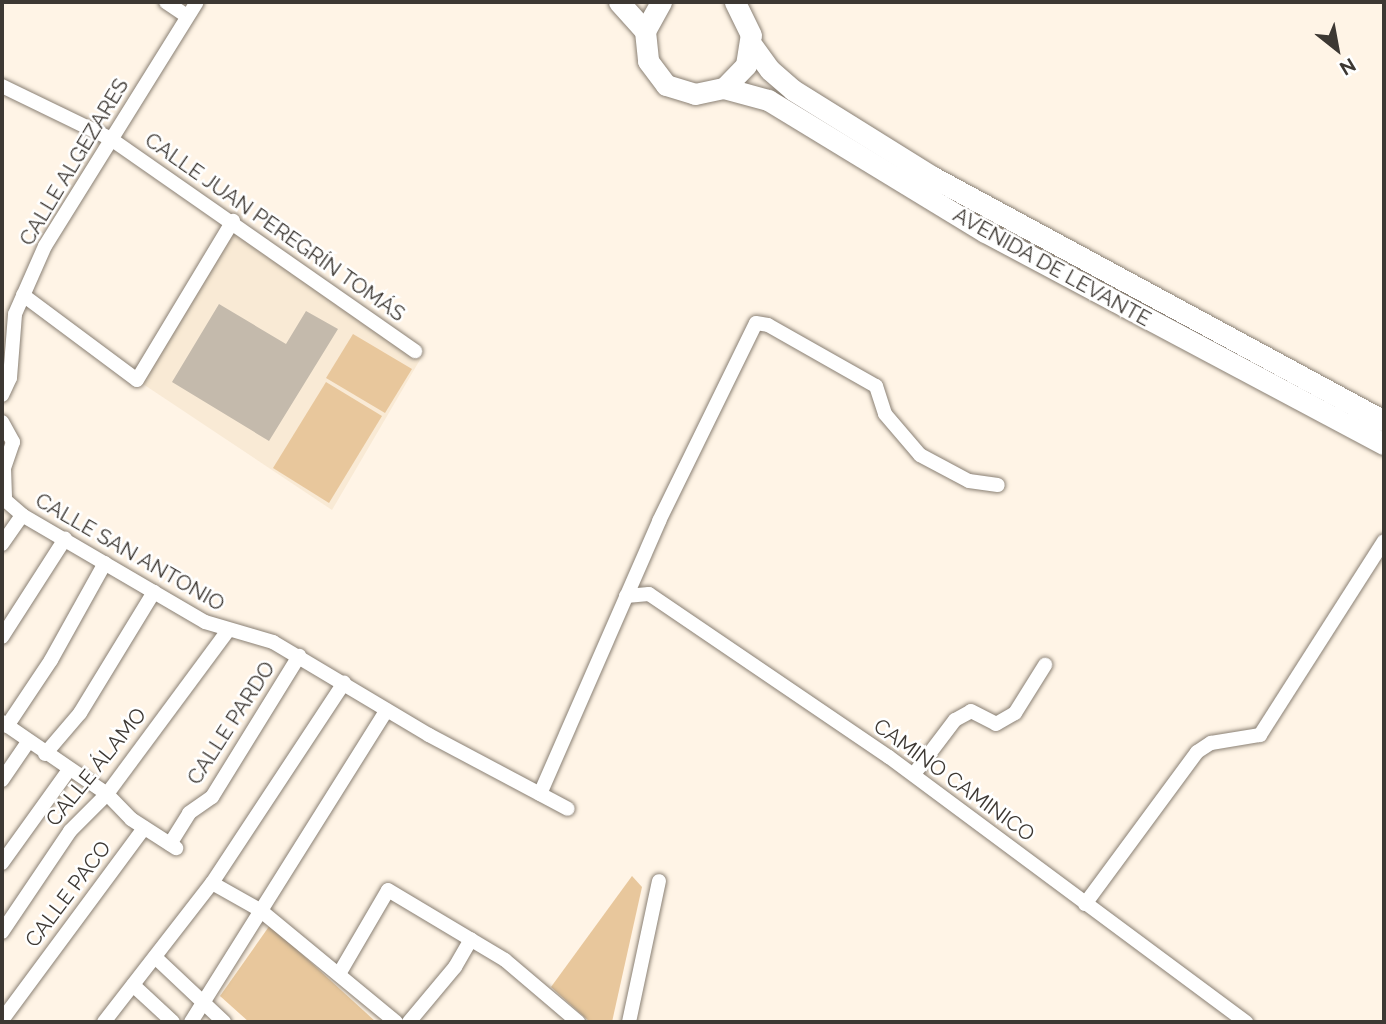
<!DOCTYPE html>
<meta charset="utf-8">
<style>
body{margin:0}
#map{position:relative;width:1386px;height:1024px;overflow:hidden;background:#fff4e6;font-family:Raleway,sans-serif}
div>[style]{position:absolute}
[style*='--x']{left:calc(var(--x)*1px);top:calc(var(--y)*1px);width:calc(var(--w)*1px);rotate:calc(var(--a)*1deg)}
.built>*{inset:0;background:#f9ead5}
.green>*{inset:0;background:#e8c79c}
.building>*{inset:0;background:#c4baac}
.roads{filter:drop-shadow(0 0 2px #8a8074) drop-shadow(0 0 2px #8a8074)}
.street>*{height:14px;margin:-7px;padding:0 7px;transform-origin:7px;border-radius:7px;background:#fff}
.primary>*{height:21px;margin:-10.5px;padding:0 10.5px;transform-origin:10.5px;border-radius:10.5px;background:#fff}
span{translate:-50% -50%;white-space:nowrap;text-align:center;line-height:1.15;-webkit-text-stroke:5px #fff;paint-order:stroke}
.street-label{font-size:21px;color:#3d3833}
.frame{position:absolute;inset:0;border:4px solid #3d3833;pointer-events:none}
.north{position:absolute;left:1302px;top:14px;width:70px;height:70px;-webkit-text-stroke:5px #fff;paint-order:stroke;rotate:149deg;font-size:19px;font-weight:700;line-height:28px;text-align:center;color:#3d3833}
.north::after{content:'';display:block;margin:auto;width:24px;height:32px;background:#3d3833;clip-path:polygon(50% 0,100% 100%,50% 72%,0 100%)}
</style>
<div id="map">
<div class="built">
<div style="clip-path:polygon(233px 221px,421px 358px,332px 510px,137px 380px)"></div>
</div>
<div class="green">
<div style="clip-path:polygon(353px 334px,412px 369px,385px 413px,326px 378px)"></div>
<div style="clip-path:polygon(326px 382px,382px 416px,329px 503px,273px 468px)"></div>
<div style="clip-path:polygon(632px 876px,642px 887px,612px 1022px,590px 1022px,551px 987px)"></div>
<div style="clip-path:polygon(270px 925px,376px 1022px,249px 1022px,220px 996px)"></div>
</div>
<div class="building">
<div style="clip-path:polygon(219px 304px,286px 344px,306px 311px,338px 329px,269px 441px,172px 382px)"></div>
</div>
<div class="roads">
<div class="street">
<div style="--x:166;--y:2;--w:25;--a:34"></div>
<div style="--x:2;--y:86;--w:121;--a:25.9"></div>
<div style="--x:111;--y:139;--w:371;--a:34.9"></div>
<div style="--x:23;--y:295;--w:142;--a:36.7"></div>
<div style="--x:137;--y:380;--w:186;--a:-58.9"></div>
<div style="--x:2;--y:395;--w:19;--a:-65"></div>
<div style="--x:10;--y:378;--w:64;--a:-85.5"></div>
<div style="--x:15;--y:314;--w:74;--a:-66.2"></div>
<div style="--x:45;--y:246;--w:287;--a:-58.1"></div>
<div style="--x:2;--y:422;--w:23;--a:61"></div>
<div style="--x:13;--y:442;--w:28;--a:109"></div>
<div style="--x:4;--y:468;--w:32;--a:88"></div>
<div style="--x:5;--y:500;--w:23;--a:41"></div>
<div style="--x:22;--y:515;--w:212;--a:30.3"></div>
<div style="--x:205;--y:622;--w:71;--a:16.4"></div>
<div style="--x:273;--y:642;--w:182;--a:30.8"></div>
<div style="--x:429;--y:735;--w:157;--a:28"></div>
<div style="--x:2;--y:544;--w:35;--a:-55"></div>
<div style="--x:626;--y:596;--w:23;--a:-5"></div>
<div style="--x:649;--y:594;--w:290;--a:34.2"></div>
<div style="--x:889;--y:757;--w:445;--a:36.6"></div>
<div style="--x:2;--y:637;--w:117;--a:-57.3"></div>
<div style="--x:2;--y:722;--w:127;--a:34.4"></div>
<div style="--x:107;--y:794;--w:35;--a:46"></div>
<div style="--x:131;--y:819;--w:54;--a:32.8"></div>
<div style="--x:7;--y:726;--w:79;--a:-56.3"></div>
<div style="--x:51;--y:660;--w:111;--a:-60.9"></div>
<div style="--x:45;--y:754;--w:54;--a:-49.5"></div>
<div style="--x:80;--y:713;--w:142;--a:-58.6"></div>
<div style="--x:914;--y:774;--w:68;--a:-52.8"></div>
<div style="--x:955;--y:720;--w:18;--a:-29"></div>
<div style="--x:971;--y:711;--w:28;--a:27"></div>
<div style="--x:996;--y:724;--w:22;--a:-30"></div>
<div style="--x:1015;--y:713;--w:57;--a:-58"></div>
<div style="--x:2;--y:780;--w:46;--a:-55.6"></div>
<div style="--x:540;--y:794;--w:298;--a:-66.4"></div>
<div style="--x:659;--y:521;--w:220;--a:-63.9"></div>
<div style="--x:756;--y:323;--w:12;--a:9"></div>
<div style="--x:768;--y:325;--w:124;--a:29.5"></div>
<div style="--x:876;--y:386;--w:29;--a:72"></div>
<div style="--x:885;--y:414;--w:54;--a:49.5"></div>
<div style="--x:920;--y:455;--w:55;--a:28"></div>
<div style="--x:969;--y:481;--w:29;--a:8"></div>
<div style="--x:170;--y:844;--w:36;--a:-58"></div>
<div style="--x:189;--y:813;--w:28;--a:-35"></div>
<div style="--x:212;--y:797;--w:166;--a:-58.3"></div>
<div style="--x:2;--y:863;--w:113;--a:-54.3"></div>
<div style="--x:212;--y:883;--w:55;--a:29.4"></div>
<div style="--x:260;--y:910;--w:176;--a:39.5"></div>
<div style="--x:1085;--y:904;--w:189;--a:-53.6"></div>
<div style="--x:1197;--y:752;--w:17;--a:-33"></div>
<div style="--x:1211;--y:743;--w:50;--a:-9.3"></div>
<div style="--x:1260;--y:735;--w:230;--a:-57.4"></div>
<div style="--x:2;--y:932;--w:122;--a:-56"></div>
<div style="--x:70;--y:831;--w:52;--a:-45"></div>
<div style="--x:107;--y:794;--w:202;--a:-53.5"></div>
<div style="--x:155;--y:957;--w:95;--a:43.3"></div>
<div style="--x:339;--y:974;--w:97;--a:-59.7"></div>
<div style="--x:388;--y:890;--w:136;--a:30.9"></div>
<div style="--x:505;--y:960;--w:96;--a:40.3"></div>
<div style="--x:133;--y:985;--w:54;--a:42.8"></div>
<div style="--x:2;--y:1020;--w:239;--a:-53.5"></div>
<div style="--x:104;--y:1022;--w:176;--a:-52.2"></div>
<div style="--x:212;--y:883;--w:240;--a:-56.6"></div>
<div style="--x:191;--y:1022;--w:368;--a:-57.9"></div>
<div style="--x:409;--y:1022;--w:72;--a:-50.1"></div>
<div style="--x:455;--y:967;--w:32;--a:-60"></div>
<div style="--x:629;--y:1022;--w:144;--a:-78"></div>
</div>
<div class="primary">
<div style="--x:619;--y:2;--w:39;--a:48"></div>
<div style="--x:661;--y:2;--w:33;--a:119"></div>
<div style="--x:645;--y:31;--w:30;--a:84"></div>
<div style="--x:648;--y:61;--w:30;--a:53"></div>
<div style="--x:666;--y:85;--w:30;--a:17"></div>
<div style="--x:695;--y:94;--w:30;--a:-12"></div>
<div style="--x:724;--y:88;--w:32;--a:-46"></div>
<div style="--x:746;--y:65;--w:30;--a:-81"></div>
<div style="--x:751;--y:35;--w:37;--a:-116"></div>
<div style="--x:751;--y:44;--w:32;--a:54"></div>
<div style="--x:770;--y:70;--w:30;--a:41"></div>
<div style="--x:793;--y:90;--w:163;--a:31.9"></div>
<div style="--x:931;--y:176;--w:515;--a:28.41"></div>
<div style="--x:724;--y:88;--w:46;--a:15.3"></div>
<div style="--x:768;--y:100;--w:254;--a:31.3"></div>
<div style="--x:985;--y:232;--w:452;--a:28"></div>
</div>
</div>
<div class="street-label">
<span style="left:74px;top:162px;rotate:-59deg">CALLE ALGEZARES</span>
<span style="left:275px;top:227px;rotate:35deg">CALLE JUAN PEREGRÍN TOMÁS</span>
<span style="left:1052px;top:267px;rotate:29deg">AVENIDA DE LEVANTE</span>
<span style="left:130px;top:552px;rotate:30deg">CALLE SAN ANTONIO</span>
<span style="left:231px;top:723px;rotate:-57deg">CALLE PARDO</span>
<span style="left:96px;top:767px;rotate:-51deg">CALLE ÁLAMO</span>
<span style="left:954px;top:780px;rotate:36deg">CAMINO CAMINICO</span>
<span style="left:68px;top:894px;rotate:-53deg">CALLE PACO</span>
</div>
<div class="frame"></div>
<div class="north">N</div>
</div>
